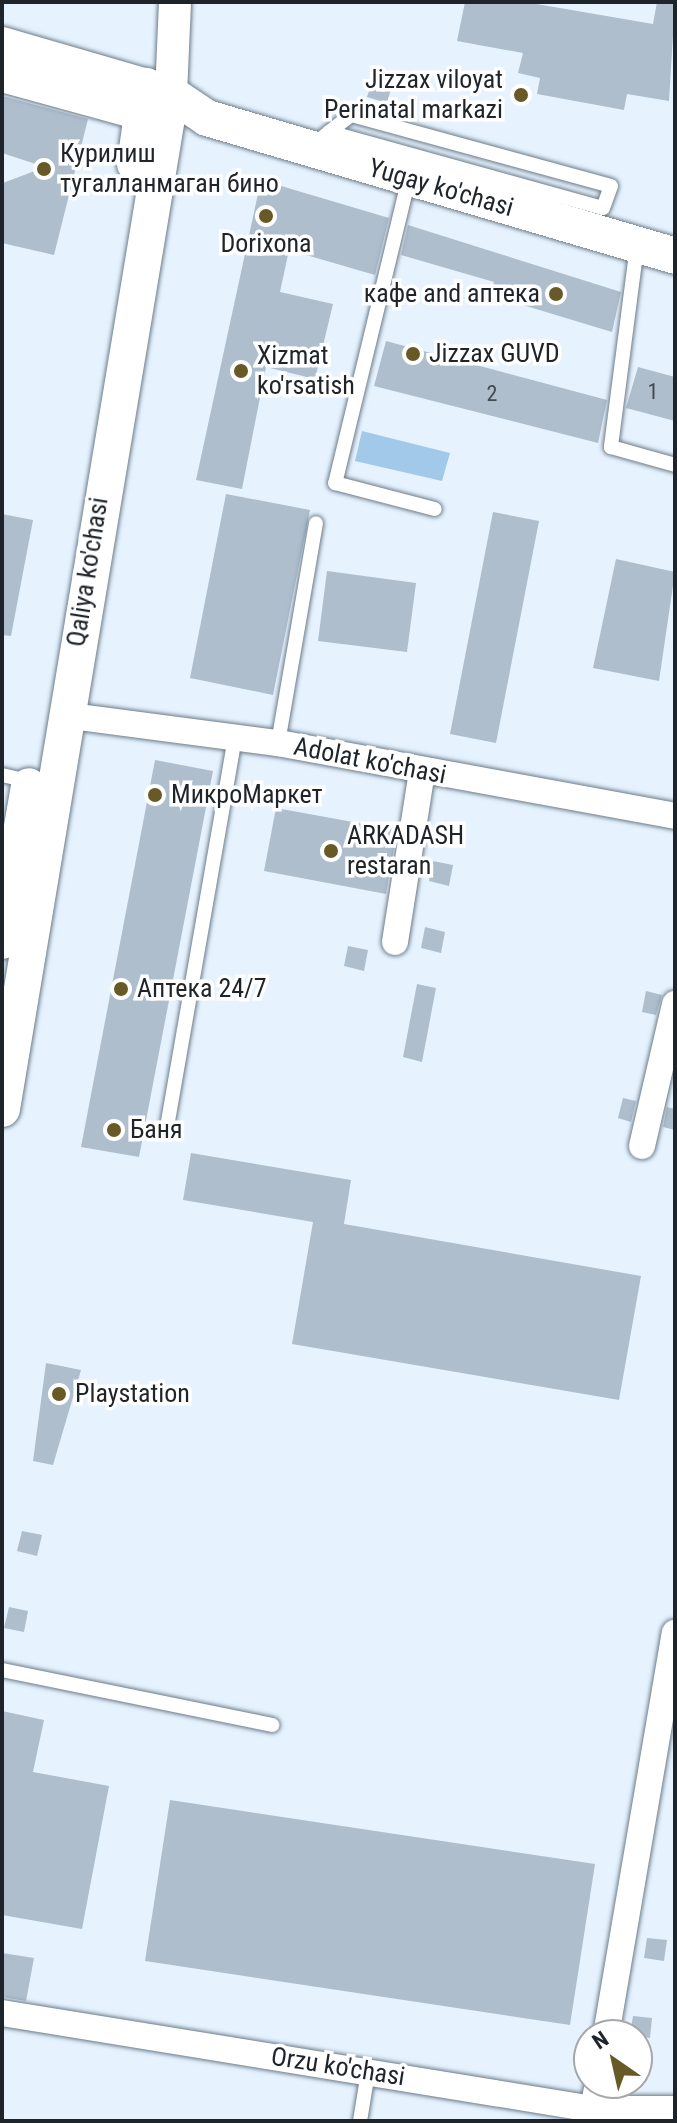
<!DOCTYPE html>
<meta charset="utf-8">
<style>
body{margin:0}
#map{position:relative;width:677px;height:2123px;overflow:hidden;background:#e6f3ff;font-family:"Roboto Condensed",sans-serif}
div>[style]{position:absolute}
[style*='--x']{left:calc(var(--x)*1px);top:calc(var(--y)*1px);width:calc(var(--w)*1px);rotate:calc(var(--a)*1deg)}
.green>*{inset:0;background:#a2c8ea}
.building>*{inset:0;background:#aebecd}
.roads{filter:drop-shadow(0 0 2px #6d7c89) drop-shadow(0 0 2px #6d7c89)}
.service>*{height:14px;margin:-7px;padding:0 7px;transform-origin:7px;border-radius:7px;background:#fff}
.minor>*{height:26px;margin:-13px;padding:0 13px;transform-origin:13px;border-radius:13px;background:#fff}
.tertiary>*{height:32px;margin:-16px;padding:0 16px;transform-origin:16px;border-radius:16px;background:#fff}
.secondary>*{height:36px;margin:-18px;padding:0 18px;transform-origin:18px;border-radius:18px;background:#fff}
.dots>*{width:22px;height:22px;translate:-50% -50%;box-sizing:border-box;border:4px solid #fff;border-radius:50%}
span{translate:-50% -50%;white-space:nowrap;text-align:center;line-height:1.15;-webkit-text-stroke:7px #fff;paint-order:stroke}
.number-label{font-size:22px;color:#424a52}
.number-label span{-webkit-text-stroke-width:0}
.poi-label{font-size:26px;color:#1e2429}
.right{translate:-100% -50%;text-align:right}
.left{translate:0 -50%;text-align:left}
.street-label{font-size:26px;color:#1e2429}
.frame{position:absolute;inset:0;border:4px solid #1e2429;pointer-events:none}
.north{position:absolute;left:573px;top:2019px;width:80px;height:80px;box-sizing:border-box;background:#fff;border:2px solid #a5a7a9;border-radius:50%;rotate:326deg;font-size:22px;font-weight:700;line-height:32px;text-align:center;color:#1e2429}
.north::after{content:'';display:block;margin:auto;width:28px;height:36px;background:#675a26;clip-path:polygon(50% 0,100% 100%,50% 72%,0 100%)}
</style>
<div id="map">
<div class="green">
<div style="clip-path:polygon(362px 431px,450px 453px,442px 481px,355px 461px)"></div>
</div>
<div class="building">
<div style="clip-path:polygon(465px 2px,525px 2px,653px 24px,657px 2px,675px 2px,669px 101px,627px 94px,624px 110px,537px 94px,540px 78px,518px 73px,523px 53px,457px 41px)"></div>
<div style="clip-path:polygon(373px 79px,392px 85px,387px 103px,367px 97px)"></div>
<div style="clip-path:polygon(2px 96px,88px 119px,54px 255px,2px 243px,3px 183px,45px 167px,2px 153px)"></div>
<div style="clip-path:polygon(261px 180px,389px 218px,375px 275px,289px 250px,280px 292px,333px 304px,315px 379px,266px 367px,242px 489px,196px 480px)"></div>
<div style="clip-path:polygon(408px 225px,621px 292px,612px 332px,490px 295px,494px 282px,401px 255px)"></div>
<div style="clip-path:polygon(386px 341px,607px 400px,598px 443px,374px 386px)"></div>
<div style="clip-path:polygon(638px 367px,675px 377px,675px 421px,626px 408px)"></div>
<div style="clip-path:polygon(226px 494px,310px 510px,273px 695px,190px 678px)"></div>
<div style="clip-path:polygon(493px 512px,539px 521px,496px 743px,450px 734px)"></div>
<div style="clip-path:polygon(2px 514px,33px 520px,11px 636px,2px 635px)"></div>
<div style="clip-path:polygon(616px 559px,675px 572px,659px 681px,593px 668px)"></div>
<div style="clip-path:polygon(327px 571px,416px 583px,407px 652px,318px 641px)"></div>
<div style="clip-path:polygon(155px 760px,213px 771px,139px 1157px,81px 1147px)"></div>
<div style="clip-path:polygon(276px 808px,397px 830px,386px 894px,264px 871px)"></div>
<div style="clip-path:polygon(433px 861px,453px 865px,449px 886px,429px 881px)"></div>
<div style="clip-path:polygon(425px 927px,445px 932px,441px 953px,421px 948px)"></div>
<div style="clip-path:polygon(348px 946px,368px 950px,364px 971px,344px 966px)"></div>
<div style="clip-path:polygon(417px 984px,436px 988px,422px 1062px,403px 1057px)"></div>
<div style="clip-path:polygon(646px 991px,662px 995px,656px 1015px,642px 1012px)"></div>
<div style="clip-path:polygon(623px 1098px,636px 1101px,631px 1122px,618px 1118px)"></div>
<div style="clip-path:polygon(667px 1107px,675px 1109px,675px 1130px,663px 1127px)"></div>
<div style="clip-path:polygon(191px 1153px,351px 1180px,344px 1224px,641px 1276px,619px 1400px,292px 1344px,313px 1222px,183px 1200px)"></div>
<div style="clip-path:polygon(46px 1363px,81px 1370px,53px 1465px,33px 1461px)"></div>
<div style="clip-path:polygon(22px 1531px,42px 1535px,37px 1556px,17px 1551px)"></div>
<div style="clip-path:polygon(9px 1607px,28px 1611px,24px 1632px,4px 1628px)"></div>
<div style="clip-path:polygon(2px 1711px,44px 1720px,33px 1772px,109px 1786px,82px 1929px,2px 1915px)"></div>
<div style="clip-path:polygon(170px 1800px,595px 1864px,570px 2025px,145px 1961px)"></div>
<div style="clip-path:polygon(647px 1938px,667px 1940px,664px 1961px,644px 1958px)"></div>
<div style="clip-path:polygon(2px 1953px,34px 1958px,26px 2001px,2px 1997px)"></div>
<div style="clip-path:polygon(633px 2016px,652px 2018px,650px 2038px,630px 2035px)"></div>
</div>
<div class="roads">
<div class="service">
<div style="--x:312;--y:146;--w:22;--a:-39"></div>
<div style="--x:329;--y:132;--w:284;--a:15.5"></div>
<div style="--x:603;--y:208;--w:23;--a:-70"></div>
<div style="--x:611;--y:186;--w:270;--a:-164.7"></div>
<div style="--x:351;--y:115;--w:28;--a:142"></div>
<div style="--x:409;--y:178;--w:314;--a:103.6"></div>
<div style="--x:335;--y:483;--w:103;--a:14.6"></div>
<div style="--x:637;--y:246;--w:203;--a:97.4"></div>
<div style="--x:611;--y:447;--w:66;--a:15.7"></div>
<div style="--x:278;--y:743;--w:223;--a:-80.2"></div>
<div style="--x:2;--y:775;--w:28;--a:13"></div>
<div style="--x:167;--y:1127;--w:394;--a:-80.1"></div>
<div style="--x:2;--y:1670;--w:276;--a:11.5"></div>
<div style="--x:360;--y:2121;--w:50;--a:-80.7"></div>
</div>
<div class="minor">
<div style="--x:64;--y:715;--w:216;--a:7.5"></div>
<div style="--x:278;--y:743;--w:404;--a:10.4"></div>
<div style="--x:395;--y:942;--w:172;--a:-81"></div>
<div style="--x:642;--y:1146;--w:146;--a:-76.9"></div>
<div style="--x:2;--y:2013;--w:599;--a:9.23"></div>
<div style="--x:593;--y:2109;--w:82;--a:0"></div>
<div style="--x:606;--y:2035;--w:408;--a:-80.3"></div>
<div style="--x:593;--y:2109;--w:26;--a:-79"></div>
</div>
<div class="tertiary">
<div style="--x:171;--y:94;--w:92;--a:-87.5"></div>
</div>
<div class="secondary">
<div style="--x:2;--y:45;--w:176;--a:16.2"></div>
<div style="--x:171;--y:94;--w:43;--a:33.7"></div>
<div style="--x:207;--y:118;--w:488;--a:16.4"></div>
<div style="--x:2;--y:74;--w:167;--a:15.3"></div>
<div style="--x:135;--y:164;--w:79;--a:-82"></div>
<div style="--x:2;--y:941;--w:157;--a:-80.1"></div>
<div style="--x:2;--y:1109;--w:1029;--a:-80.55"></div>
</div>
</div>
<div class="dots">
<div style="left:521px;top:95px;background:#675a26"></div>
<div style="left:44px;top:169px;background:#675a26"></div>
<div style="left:266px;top:216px;background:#675a26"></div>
<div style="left:556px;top:294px;background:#675a26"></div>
<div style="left:413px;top:354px;background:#675a26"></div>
<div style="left:241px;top:371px;background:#675a26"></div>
<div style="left:155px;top:795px;background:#675a26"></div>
<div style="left:331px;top:851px;background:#675a26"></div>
<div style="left:121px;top:989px;background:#675a26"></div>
<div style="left:114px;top:1130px;background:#675a26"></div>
<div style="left:59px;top:1394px;background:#675a26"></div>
</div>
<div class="number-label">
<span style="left:653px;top:392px">1</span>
<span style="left:492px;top:394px">2</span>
</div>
<div class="poi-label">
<span class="right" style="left:503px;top:95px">Jizzax viloyat<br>Perinatal markazi</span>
<span class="left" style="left:60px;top:169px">Курилиш<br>тугалланмаган бино</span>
<span style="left:266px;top:244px">Dorixona</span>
<span class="right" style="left:540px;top:294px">кафе and аптека</span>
<span class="left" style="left:429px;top:354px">Jizzax GUVD</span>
<span class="left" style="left:257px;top:371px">Xizmat<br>ko'rsatish</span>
<span class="left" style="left:171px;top:795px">МикроМаркет</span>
<span class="left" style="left:347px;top:851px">ARKADASH<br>restaran</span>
<span class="left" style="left:137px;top:989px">Аптека 24/7</span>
<span class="left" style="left:130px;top:1130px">Баня</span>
<span class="left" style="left:75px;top:1394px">Playstation</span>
</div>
<div class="street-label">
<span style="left:441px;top:188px;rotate:16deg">Yugay ko'chasi</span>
<span style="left:88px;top:572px;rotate:-81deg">Qaliya ko'chasi</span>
<span style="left:370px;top:761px;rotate:11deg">Adolat ko'chasi</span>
<span style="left:338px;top:2067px;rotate:9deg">Orzu ko'chasi</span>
</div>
<div class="frame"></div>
<div class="north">N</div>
</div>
